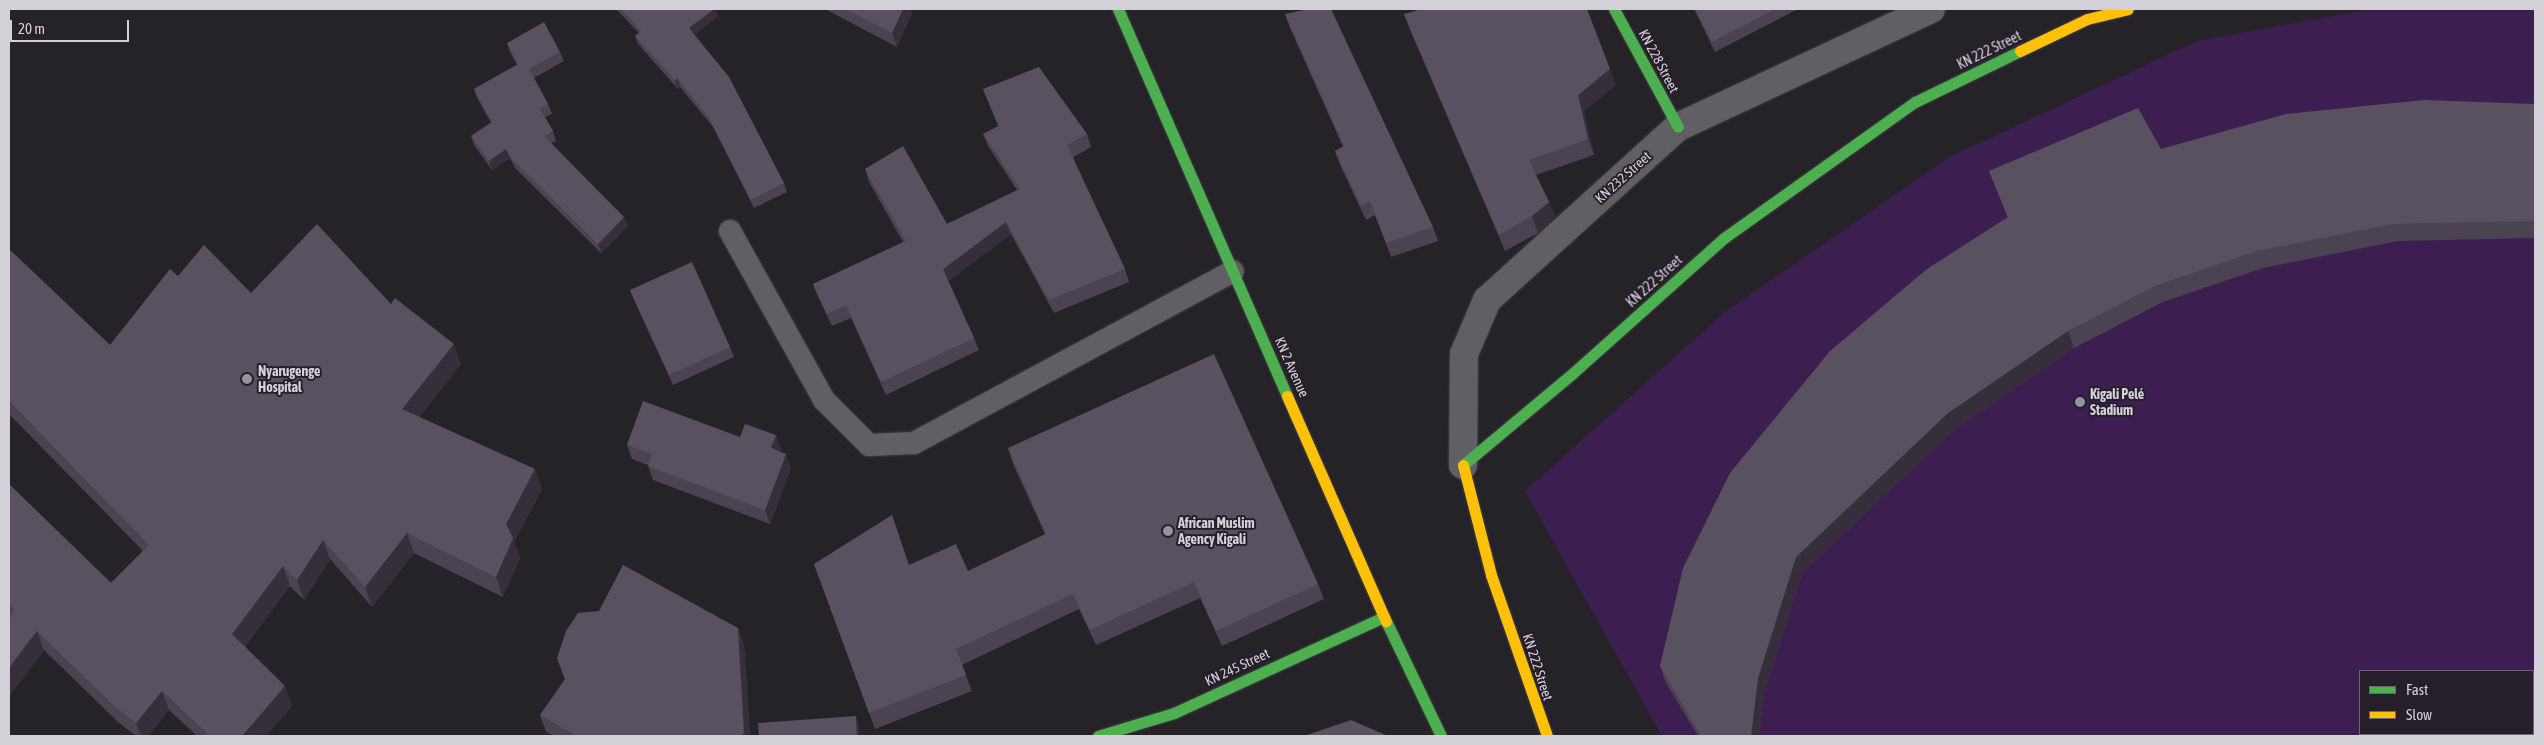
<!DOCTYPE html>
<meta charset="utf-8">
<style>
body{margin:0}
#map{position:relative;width:2544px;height:745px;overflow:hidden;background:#252228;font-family:"Asap Condensed",sans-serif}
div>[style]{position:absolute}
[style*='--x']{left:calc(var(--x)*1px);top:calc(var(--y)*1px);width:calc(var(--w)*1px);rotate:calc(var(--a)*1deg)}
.green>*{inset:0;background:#3c1f50}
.roads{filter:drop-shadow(0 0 1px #423f45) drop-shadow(0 0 1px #423f45)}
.lane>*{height:22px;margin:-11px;padding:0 11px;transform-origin:11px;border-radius:11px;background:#625f64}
.street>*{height:28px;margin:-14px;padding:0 14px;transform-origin:14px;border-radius:14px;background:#625f64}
.fast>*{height:11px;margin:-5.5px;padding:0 5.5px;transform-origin:5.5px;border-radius:5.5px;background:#4caf50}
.slow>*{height:11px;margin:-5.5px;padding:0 5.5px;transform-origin:5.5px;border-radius:5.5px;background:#ffc107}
.wall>*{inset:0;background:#4b4252}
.shaded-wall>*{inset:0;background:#362f3b}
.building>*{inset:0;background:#5a5160}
.dots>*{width:14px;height:14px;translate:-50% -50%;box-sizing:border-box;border:2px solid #261f2b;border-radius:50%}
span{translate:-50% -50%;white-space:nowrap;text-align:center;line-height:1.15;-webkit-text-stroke:4px #261f2b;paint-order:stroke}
.street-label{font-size:14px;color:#d4d0d8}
.poi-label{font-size:14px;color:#d4d0d8;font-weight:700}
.left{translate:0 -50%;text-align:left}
.frame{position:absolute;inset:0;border:10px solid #d4d0d8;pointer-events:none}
.legend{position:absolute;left:2359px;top:670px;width:175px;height:65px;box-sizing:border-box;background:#261f2b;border:1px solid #6c6670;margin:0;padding:6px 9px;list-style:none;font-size:15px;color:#d4d0d8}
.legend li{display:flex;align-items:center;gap:10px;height:25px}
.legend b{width:25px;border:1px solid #6c6670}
.scale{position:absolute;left:10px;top:20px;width:119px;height:22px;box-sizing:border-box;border:2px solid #d4d0d8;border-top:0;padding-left:6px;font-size:15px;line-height:18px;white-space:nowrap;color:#d4d0d8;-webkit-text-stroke:4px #261f2b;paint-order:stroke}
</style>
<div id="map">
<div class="green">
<div style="clip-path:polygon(evenodd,2372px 9px,2535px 9px,2535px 736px,1662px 736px,1525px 491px,1725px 312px,1950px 157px,2197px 41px,2372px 9px,2360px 671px,2533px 671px,2533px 734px,2360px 734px,2360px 671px)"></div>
</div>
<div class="roads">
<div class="lane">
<div style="--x:730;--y:231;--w:193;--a:60.9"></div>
<div style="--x:824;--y:400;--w:64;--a:45"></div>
<div style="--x:869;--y:445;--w:45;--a:-2.5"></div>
<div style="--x:914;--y:443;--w:362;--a:-28.3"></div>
</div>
<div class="street">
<div style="--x:1463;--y:465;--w:111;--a:-89.5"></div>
<div style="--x:1464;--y:354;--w:59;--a:-66.9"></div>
<div style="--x:1487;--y:300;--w:258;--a:-42.2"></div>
<div style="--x:1678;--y:127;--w:279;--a:-25"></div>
</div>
<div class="fast">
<div style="--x:1118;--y:9;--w:422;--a:66.4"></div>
<div style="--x:1614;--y:9;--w:134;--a:61.5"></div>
<div style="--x:1463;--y:465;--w:143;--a:-39.9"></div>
<div style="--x:1573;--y:373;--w:203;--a:-41.8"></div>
<div style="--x:1724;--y:238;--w:234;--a:-35.5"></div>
<div style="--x:1915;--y:102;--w:117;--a:-25.9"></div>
<div style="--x:1386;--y:621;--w:127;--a:64.4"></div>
<div style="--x:1098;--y:736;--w:79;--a:-16.8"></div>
<div style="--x:1174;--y:713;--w:231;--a:-24.6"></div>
</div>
<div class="slow">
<div style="--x:2020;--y:51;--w:74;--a:-25.5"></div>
<div style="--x:2087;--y:19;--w:42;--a:-13.7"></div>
<div style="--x:1287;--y:396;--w:246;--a:66.3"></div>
<div style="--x:1463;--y:465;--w:114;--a:75.7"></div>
<div style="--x:1491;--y:575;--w:170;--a:70.8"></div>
</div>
</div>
<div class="wall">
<div style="clip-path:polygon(616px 9px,715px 9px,718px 16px,694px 35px,784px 183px,787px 192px,754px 208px,713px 127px,680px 87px,678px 89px,638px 44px,635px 36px,639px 33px)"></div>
<div style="clip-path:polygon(825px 9px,911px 9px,912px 13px,897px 47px)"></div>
<div style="clip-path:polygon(1694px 9px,1798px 9px,1715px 52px)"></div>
<div style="clip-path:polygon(1285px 14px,1433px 227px,1438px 241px,1391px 257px,1375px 215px,1366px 220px,1340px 165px,1335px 151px,1343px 147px,1290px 28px)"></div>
<div style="clip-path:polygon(1404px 14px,1616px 85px,1584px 111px,1594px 155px,1536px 175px,1549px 202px,1555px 218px,1538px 233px,1505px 251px,1410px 30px)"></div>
<div style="clip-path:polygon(507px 43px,560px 52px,564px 61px,534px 78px,548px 104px,552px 114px,545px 117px,553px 131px,556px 141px,551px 143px,628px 226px,601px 253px,515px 168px,510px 158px,492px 170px,474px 145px,471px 136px,491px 123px,477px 98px,474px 89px,517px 65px,510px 52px)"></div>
<div style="clip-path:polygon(983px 89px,1087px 134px,1091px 147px,1072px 158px,1125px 269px,1129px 282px,1054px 313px,1011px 234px,948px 281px,974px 338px,979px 350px,886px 395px,851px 318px,832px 326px,818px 297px,813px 284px,903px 242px,869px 182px,865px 169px,947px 224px,1017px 190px,988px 146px,983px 134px,998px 126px)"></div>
<div style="clip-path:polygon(2535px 104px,2535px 238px,2398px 241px,2263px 268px,2163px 302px,2074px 348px,1954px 430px,1802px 573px,1764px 694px,1759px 736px,1698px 736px,1666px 683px,1660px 666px,2008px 218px,1989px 171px,2161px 149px)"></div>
<div style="clip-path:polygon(9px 249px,110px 345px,178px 276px,251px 293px,391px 304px,461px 364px,419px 417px,542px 489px,514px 542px,520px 558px,503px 597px,414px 553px,372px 607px,330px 559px,304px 600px,290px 586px,245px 646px,292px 706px,266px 736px,197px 736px,169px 710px,148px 736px,136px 736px,118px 722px,9px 616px,9px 484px,111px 583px,143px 551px,9px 414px)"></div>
<div style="clip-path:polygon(630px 290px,730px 347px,734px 357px,673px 385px,634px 300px)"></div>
<div style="clip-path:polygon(740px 437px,781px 449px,780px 452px,791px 468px,770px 524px,653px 480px,648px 466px,648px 465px,632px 459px,627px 445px)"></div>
<div style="clip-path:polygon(1008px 448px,1318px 584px,1324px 599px,1222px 646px,1200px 598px,1096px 645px,1079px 609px,962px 665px,972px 691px,875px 729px,814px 564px,910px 565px,968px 571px,1045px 534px,1013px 464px)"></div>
<div style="clip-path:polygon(738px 628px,744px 645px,750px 736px,555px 736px,546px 732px,540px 715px,565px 680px,557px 658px)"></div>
</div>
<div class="shaded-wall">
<div style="clip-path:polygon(714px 9px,715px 9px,718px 16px,692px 37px,689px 28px)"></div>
<div style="clip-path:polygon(903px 9px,911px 9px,912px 13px,897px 47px,892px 33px)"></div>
<div style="clip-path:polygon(1610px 69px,1616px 85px,1584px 111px,1594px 155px,1588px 139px,1578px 95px)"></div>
<div style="clip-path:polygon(677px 78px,680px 87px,678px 89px,675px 80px)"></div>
<div style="clip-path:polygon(506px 149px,510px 158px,492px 170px,489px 161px)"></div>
<div style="clip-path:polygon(1549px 202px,1555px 218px,1538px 233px,1532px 216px)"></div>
<div style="clip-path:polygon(624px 217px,628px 226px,601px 253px,598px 244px)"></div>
<div style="clip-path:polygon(1006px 222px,1011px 234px,947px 282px,943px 269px)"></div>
<div style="clip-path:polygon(2068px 331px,2074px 348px,1954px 430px,1802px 573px,1764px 694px,1759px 736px,1751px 736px,1758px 678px,1796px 557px,1948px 413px)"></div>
<div style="clip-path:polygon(454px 344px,461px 364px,409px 429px,402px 409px)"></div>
<div style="clip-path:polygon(776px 435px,781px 449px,776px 462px,771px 448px)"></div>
<div style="clip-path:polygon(786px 454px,791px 468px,770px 524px,765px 510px)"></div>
<div style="clip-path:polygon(535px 469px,542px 489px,514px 542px,520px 558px,503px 597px,496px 577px,506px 524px)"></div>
<div style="clip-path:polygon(407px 533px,414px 553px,372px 607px,365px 587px)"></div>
<div style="clip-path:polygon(323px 540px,330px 559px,304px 600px,297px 580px)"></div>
<div style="clip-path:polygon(283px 566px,290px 586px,239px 653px,232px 634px)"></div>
<div style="clip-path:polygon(738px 628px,744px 645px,750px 736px,740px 736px)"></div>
<div style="clip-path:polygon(37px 631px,44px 651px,9px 697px,9px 668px)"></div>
<div style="clip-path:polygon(285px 686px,292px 706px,266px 736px,242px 736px)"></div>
<div style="clip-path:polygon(162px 691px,169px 710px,148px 736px,141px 736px,136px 723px)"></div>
<div style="clip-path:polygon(856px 716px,859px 726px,860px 736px,857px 736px)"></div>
</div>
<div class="building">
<div style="clip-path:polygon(621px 9px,714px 9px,689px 28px,729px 77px,784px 183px,751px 200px,709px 118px,677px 78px,675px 80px,635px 36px,641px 31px)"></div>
<div style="clip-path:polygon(846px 9px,903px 9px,892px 33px)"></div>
<div style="clip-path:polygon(1309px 9px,1331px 9px,1433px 227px,1386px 243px,1370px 201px,1361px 206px,1335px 151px,1344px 146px,1285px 14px)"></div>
<div style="clip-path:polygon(1422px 9px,1587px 9px,1610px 69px,1578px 95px,1588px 139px,1529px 160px,1549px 202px,1532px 216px,1499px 235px,1404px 14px)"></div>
<div style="clip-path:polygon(1695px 9px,1775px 9px,1712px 42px)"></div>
<div style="clip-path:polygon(544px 22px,560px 52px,529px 69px,548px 104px,540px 109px,553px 131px,544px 136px,624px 217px,598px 244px,512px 159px,506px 149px,489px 161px,471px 136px,492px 122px,474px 89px,518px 64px,507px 43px)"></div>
<div style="clip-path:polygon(1039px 67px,1087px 134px,1067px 145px,1125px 269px,1049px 300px,1006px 222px,943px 269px,974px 338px,881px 382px,846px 305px,827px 314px,813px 284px,906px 241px,865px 169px,903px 146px,947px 224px,1020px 189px,983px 134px,999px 126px,983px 89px)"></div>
<div style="clip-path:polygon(2424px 100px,2535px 104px,2535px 221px,2392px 224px,2257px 251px,2157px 285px,2068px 331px,1948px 413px,1796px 557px,1758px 678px,1751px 736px,1701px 736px,1660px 666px,1683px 568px,1730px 473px,1830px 351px,1927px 269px,2008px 217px,1989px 171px,2138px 108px,2161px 149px,2286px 114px)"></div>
<div style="clip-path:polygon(317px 224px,391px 304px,395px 298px,454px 344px,402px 409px,535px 469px,506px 524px,513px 538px,496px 577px,407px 533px,365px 587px,323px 540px,297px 580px,283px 566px,232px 634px,285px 686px,242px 736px,210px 736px,162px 691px,136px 723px,111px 703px,37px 631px,9px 668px,9px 619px,15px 610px,9px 604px,9px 484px,111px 583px,149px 545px,9px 401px,9px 249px,110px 345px,170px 269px,178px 276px,204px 245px,251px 293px)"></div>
<div style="clip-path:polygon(692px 262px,730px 347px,669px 375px,630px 290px)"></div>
<div style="clip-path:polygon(1214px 354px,1318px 584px,1216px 631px,1194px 582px,1090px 630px,1073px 594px,956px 649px,966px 675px,869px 713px,814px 564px,892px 515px,909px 565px,956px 544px,968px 571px,1046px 534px,1008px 448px)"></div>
<div style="clip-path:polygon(643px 401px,740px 437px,745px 424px,776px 435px,771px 448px,786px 454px,765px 510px,648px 466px,652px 454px,627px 445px)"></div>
<div style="clip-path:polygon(623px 565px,738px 628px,744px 733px,740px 736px,577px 736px,540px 715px,565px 679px,557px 658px,566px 631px,578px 613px,599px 611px)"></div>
<div style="clip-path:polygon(856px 716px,857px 736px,759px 736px,758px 723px)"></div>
<div style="clip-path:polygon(1351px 720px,1388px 736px,1304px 736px)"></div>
</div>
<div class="dots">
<div style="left:247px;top:379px;background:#97939a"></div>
<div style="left:2080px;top:402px;background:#97939a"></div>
<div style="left:1168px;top:531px;background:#97939a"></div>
</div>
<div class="street-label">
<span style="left:1989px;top:50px;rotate:-26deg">KN 222 Street</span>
<span style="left:1659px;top:61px;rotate:62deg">KN 228 Street</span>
<span style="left:1623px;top:177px;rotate:-42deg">KN 232 Street</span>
<span style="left:1654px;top:281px;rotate:-42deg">KN 222 Street</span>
<span style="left:1292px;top:367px;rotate:66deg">KN 2 Avenue</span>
<span style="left:1237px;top:667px;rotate:-25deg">KN 245 Street</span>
<span style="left:1538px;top:667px;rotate:72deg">KN 222 Street</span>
</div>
<div class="poi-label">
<span class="left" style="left:258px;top:379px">Nyarugenge<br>Hospital</span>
<span class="left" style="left:2090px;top:402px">Kigali Pelé<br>Stadium</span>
<span class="left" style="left:1178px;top:531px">African Muslim<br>Agency Kigali</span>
</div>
<div class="frame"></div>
<ul class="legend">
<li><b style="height:6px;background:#4caf50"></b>Fast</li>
<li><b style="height:6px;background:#ffc107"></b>Slow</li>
</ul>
<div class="scale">20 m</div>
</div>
